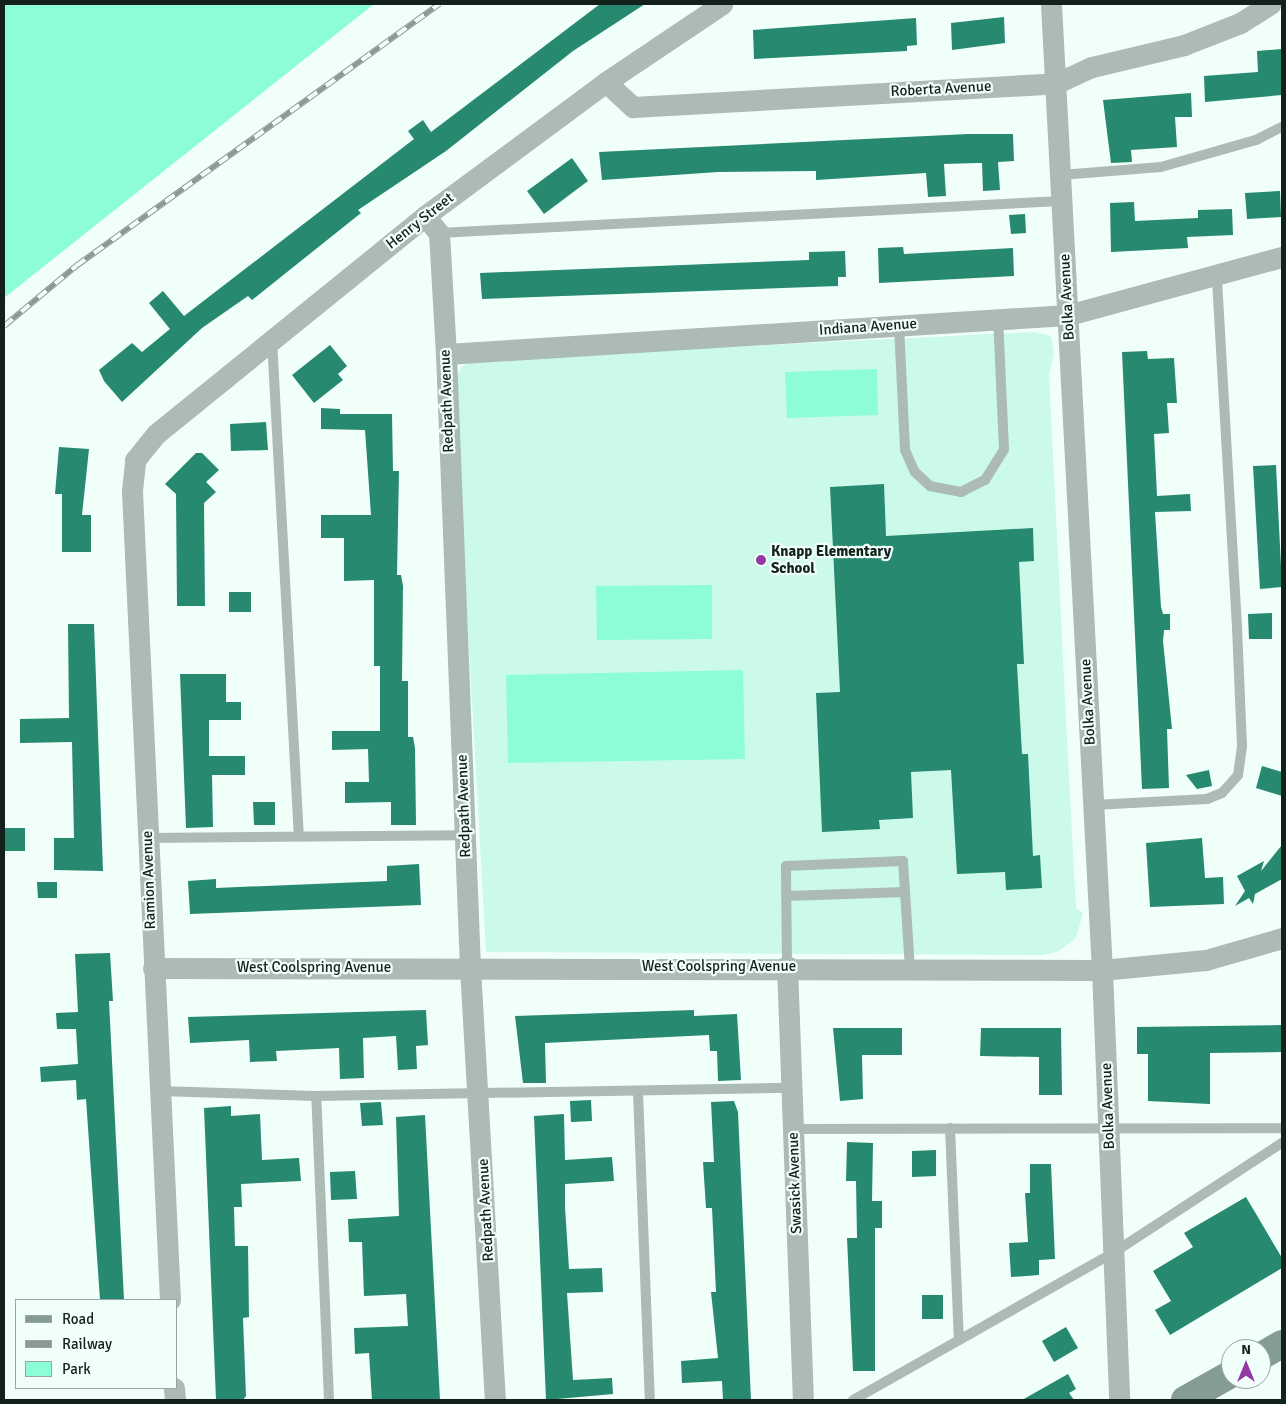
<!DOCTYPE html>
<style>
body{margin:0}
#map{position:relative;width:1286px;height:1404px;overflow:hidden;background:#f0fff9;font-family:Signika,sans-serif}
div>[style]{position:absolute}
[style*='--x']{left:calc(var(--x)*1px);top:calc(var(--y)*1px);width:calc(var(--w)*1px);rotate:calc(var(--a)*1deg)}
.built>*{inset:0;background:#ccfaea}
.green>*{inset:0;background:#8cfcd9}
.building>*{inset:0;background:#27896f}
.lane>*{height:10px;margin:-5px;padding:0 5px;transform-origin:5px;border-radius:5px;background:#acbbb5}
.street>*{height:21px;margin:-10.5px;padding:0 10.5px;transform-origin:10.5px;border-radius:10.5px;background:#acbbb5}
.secondary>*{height:28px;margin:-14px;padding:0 14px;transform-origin:14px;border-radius:14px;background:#859c94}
.rail>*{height:5.5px;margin-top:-2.75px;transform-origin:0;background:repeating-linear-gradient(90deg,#f0fff9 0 11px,#8a9993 0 22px);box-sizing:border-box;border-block:1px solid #8a9993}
.dots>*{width:14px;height:14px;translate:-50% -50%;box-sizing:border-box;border:2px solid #f0fff9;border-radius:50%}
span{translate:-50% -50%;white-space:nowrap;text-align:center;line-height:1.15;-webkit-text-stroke:4.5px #f0fff9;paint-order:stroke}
.street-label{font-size:15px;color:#13211c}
.poi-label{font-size:15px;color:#13211c;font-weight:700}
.left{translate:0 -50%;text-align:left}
.frame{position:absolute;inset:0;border:5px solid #13211c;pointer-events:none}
.legend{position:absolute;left:15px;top:1299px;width:162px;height:90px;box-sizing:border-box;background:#f0fff9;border:1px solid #98a6a1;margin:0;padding:6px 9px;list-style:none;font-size:15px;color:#13211c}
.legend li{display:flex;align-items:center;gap:10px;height:25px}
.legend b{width:25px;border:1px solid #98a6a1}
.north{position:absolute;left:1221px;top:1339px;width:50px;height:50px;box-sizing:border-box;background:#f0fff9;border:1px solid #98a6a1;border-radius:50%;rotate:0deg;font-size:14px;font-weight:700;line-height:20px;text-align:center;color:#13211c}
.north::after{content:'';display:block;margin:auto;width:18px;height:22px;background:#9439a4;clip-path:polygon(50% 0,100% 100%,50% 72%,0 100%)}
</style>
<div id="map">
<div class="built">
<div style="clip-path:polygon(1034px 332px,1051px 336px,1054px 354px,1049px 374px,1067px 739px,1076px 908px,1083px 913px,1076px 938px,1057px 952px,1041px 955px,486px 952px,454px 381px,461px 367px,476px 359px)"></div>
</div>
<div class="green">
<div style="clip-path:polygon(4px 4px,374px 4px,4px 298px)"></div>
<div style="clip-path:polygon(877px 369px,878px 415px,787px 418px,785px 372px)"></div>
<div style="clip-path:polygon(712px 585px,712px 639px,597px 640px,596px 586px)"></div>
<div style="clip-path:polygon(743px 670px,745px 759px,508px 763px,506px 675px)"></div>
</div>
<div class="building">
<div style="clip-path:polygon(600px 4px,645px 4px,573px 51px,446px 151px,358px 210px,361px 213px,252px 300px,248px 296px,202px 328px,122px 402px,104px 381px,99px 370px,132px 343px,142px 352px,170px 329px,149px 303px,163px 291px,184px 316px,414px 139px,408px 131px,423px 120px,431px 132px)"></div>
<div style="clip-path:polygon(1004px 17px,1005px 43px,952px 50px,951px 23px)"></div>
<div style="clip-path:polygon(916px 18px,917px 45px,907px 46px,907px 51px,754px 59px,753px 30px)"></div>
<div style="clip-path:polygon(1282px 49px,1282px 95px,1205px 102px,1204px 76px,1258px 72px,1257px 51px)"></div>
<div style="clip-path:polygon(1191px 93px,1192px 117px,1175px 117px,1177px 147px,1131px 150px,1132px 162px,1111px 163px,1103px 100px)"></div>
<div style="clip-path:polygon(968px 134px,1013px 134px,1014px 161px,998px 162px,1000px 190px,983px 191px,982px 163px,978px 163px,944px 164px,946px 196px,928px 197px,926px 173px,816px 180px,816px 171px,718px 172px,602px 180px,599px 152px)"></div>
<div style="clip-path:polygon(572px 158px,588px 181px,544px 214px,527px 191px)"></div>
<div style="clip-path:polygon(1280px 191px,1281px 217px,1247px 219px,1245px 193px)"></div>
<div style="clip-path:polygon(1134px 202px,1135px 221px,1198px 218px,1198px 210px,1232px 209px,1233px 235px,1187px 237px,1188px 248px,1111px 252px,1110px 203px)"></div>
<div style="clip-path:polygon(1025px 214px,1026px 233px,1011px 234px,1009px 215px)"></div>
<div style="clip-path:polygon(903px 247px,904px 254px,1013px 248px,1014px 276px,879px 283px,878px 248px)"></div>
<div style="clip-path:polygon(845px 251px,846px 277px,838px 277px,838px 286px,482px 299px,480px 273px,809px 260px,809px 252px)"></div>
<div style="clip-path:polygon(330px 345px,347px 366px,338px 374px,343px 380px,314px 403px,292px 375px)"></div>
<div style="clip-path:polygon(1147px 351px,1148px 359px,1174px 358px,1177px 403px,1167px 403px,1169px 433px,1154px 434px,1157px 496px,1190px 494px,1191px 511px,1155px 512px,1161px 607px,1163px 614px,1170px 614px,1170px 630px,1164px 630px,1163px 641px,1172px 729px,1167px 729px,1169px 788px,1142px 789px,1122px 352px)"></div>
<div style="clip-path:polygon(321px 408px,340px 409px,340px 414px,392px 414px,393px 471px,399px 471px,397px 575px,401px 575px,403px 586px,402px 681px,408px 681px,408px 737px,413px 737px,415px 748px,416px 825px,391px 825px,391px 802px,345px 803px,345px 782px,369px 782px,368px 749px,332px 750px,332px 731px,380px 731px,380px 666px,374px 666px,374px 580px,344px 581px,344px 538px,321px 538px,321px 515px,371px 515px,365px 430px,321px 429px)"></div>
<div style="clip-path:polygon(266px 422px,268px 450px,231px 451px,230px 424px)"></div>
<div style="clip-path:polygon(59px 447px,89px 449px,82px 515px,91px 515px,91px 552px,62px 552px,62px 494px,55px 494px)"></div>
<div style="clip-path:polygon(196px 453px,202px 453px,219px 470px,206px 482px,216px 492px,204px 503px,205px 606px,177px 606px,176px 494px,165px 484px)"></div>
<div style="clip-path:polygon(1276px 465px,1282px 587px,1260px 589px,1253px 466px)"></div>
<div style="clip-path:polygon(884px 484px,886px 536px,1033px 528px,1034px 561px,1019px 562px,1024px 664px,1017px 664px,1022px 754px,1028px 754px,1033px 856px,1040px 855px,1042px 888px,1006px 890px,1005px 872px,957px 874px,951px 770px,911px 772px,913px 818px,879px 820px,880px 829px,822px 832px,816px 693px,840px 692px,830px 487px)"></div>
<div style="clip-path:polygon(229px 592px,251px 592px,251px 612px,229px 612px)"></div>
<div style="clip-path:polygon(1272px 613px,1272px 639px,1249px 639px,1248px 614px)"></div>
<div style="clip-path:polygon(68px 624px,94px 624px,103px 871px,54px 870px,54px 838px,74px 838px,72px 742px,20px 743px,20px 719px,69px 718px)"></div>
<div style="clip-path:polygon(180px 674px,226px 674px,226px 702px,241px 702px,241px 720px,209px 720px,209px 756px,245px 756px,245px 775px,212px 775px,213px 827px,186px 828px)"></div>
<div style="clip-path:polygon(1262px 766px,1282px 772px,1282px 796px,1256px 788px)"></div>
<div style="clip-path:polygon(1209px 770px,1212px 786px,1197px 789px,1186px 775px)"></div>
<div style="clip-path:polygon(253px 802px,275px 802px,275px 825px,254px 825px)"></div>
<div style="clip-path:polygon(4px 828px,25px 828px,25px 851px,4px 851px)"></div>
<div style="clip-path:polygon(1202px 838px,1205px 878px,1223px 877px,1224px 904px,1150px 907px,1146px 843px)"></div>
<div style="clip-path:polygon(1282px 845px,1282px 879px,1255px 894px,1253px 904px,1249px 898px,1235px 906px,1245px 891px,1237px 876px,1264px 861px,1261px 871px)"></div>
<div style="clip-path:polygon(419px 864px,421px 905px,190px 914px,188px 881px,216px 879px,216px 888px,387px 881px,387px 866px)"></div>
<div style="clip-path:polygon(37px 882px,57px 882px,57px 898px,38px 898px)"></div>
<div style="clip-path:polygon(110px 953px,113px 1001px,109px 1001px,124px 1300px,100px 1300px,86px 1099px,77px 1100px,76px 1080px,41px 1082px,40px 1067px,78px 1064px,76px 1029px,57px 1029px,56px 1013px,78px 1012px,75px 954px)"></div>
<div style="clip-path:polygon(426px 1010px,428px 1045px,416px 1046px,417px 1069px,398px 1070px,396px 1036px,363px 1038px,364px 1078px,340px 1079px,339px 1048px,276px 1051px,277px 1061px,250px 1062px,249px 1040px,190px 1043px,188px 1017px)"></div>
<div style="clip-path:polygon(694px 1010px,694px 1016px,737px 1014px,741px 1080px,718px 1081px,717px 1051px,710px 1051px,709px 1035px,545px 1043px,546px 1083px,523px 1083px,515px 1016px)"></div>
<div style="clip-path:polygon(1282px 1025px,1282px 1052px,1210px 1053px,1210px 1104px,1148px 1101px,1148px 1054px,1137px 1054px,1137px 1027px)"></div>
<div style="clip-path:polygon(833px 1028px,902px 1028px,902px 1055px,862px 1055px,863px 1099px,840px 1101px)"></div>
<div style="clip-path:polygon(981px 1028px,1061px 1028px,1062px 1095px,1039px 1095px,1039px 1057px,980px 1056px)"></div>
<div style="clip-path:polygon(591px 1100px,592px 1121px,571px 1122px,570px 1101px)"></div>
<div style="clip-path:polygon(734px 1101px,738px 1112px,751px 1400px,723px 1400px,722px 1381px,682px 1383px,681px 1361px,718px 1358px,711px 1292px,716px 1292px,712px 1208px,706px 1208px,703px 1162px,714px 1162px,711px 1102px)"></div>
<div style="clip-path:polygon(381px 1102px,383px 1125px,362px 1126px,360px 1103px)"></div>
<div style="clip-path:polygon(231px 1106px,231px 1116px,260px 1114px,262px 1160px,299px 1158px,301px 1181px,241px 1184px,242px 1207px,234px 1207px,235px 1246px,248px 1246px,249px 1317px,243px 1318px,246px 1396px,243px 1400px,216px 1400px,204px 1108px)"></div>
<div style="clip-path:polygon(564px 1114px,565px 1160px,612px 1157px,614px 1181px,565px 1184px,565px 1207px,569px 1269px,602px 1268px,603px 1292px,567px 1293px,573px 1380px,612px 1378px,613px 1394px,546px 1400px,534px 1116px)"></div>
<div style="clip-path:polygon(425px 1115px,440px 1400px,372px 1400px,369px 1353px,355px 1354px,354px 1328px,408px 1326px,406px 1294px,364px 1296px,362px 1242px,349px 1242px,348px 1219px,399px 1216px,396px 1117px)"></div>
<div style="clip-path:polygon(847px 1142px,873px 1143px,872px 1201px,882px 1201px,882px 1228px,875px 1228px,875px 1371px,853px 1371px,847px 1238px,857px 1238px,856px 1181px,846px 1181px)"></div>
<div style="clip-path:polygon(936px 1150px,936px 1176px,912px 1177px,912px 1151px)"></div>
<div style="clip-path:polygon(1030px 1164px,1051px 1164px,1055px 1259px,1039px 1260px,1039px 1275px,1011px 1277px,1009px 1243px,1028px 1242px,1025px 1193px,1030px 1193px)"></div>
<div style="clip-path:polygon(355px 1171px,357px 1199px,331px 1200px,330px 1172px)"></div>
<div style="clip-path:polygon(1246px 1197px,1282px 1258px,1282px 1268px,1170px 1335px,1155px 1310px,1171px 1301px,1153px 1271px,1193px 1247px,1184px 1233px)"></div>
<div style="clip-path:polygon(922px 1295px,943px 1295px,943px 1319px,922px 1319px)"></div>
<div style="clip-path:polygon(1066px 1327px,1078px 1348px,1054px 1362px,1042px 1341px)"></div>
<div style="clip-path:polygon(1068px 1374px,1076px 1389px,1069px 1393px,1074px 1400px,1022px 1400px)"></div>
</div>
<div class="lane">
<div style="--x:1061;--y:175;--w:100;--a:-4.6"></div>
<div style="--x:1161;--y:167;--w:99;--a:-15.9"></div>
<div style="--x:1256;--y:140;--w:29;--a:-27"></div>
<div style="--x:439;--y:233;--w:624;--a:-2.94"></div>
<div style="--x:899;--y:326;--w:124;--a:87.2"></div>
<div style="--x:905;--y:450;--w:24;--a:66"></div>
<div style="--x:915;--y:472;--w:21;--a:43"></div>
<div style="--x:930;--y:486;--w:32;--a:11"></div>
<div style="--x:961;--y:492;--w:27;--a:-27"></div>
<div style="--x:985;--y:480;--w:36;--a:-58"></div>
<div style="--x:1004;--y:449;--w:130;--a:-92.6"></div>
<div style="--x:272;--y:340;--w:497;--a:86.9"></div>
<div style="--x:1094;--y:805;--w:113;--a:-3"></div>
<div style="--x:1207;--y:799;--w:16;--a:-22"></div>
<div style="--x:1222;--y:793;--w:24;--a:-48"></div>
<div style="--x:1238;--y:775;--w:29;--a:-82"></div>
<div style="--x:1242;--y:746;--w:119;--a:-92.4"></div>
<div style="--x:1237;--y:627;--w:352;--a:-93.3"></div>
<div style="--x:147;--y:838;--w:318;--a:-0.5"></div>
<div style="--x:787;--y:896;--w:118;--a:-1.9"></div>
<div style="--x:787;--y:966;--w:100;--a:-90.6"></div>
<div style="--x:786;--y:866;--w:117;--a:-2.4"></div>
<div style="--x:903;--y:861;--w:107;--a:86.3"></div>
<div style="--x:159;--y:1091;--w:157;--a:1.8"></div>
<div style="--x:638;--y:1092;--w:308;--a:87.8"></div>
<div style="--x:950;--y:1128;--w:212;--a:87.6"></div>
<div style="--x:793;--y:1129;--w:489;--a:-0.1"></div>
<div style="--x:329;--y:1400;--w:304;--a:-92.4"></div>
<div style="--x:316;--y:1096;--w:476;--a:-1"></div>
<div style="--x:853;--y:1400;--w:299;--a:-29.5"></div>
<div style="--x:1113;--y:1253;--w:202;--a:-33.1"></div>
</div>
<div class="street">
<div style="--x:1051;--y:4;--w:967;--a:86.98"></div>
<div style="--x:1102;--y:970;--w:430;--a:87.7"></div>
<div style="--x:606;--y:82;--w:37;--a:43"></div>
<div style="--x:633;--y:107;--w:425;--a:-3.2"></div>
<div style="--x:1057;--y:83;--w:38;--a:-25"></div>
<div style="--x:1092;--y:67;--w:95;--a:-13.4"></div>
<div style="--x:1184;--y:45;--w:60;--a:-21.4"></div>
<div style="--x:1240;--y:23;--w:36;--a:-32"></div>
<div style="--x:425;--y:216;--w:22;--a:51"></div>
<div style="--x:439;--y:233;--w:121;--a:86.7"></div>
<div style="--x:446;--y:354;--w:614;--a:87.76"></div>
<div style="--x:470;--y:968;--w:433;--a:86.7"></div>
<div style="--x:446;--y:354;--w:623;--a:-3.59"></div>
<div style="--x:1068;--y:315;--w:222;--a:-15.2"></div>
<div style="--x:787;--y:966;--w:434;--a:87.9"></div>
<div style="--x:153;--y:968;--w:949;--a:0.12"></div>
<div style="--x:1102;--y:970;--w:104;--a:-5.5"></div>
<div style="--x:1206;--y:960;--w:79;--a:-16.1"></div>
<div style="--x:170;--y:1300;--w:810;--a:-92.69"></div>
<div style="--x:132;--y:491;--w:31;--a:-84"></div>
<div style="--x:135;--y:460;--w:33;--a:-51"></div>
<div style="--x:156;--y:434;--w:346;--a:-39"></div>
<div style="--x:425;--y:216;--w:225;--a:-36.5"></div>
<div style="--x:606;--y:82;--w:140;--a:-33.9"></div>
<div style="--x:174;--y:1388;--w:12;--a:85"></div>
</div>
<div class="secondary">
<div style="--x:1261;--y:1356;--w:24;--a:-30"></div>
<div style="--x:1185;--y:1400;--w:53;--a:-29.5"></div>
</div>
<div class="rail">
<div style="--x:4;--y:326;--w:94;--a:-39.8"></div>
<div style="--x:76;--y:266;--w:448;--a:-35.8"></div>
</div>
<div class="dots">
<div style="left:761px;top:560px;background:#9439a4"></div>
</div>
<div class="street-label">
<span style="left:941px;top:89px;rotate:-3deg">Roberta Avenue</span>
<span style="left:420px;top:221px;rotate:-38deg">Henry Street</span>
<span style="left:1067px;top:297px;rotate:-93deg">Bolka Avenue</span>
<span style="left:868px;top:327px;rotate:-4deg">Indiana Avenue</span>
<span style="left:447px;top:401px;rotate:-92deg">Redpath Avenue</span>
<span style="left:1088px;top:702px;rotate:-93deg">Bolka Avenue</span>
<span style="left:464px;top:806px;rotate:-92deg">Redpath Avenue</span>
<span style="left:149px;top:880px;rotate:-92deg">Ramion Avenue</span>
<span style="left:719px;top:967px">West Coolspring Avenue</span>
<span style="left:314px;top:968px">West Coolspring Avenue</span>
<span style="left:1108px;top:1106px;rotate:-92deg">Bolka Avenue</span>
<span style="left:795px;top:1183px;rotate:-92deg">Swasick Avenue</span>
<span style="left:486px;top:1210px;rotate:-93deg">Redpath Avenue</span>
</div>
<div class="poi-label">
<span class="left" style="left:771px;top:560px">Knapp Elementary<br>School</span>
</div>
<div class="frame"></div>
<ul class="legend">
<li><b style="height:6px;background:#859c94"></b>Road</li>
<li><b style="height:6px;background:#8a9993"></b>Railway</li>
<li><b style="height:14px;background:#8cfcd9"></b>Park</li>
</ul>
<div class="north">N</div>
</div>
